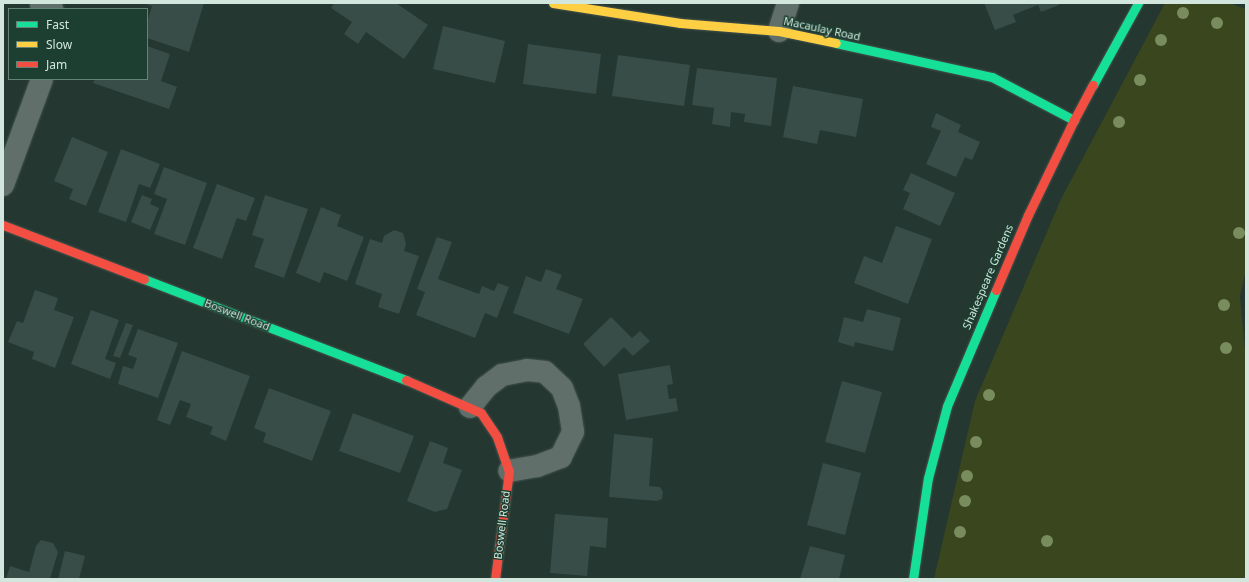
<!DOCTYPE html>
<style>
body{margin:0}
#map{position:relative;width:1249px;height:582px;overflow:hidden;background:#243730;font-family:"Noto Sans",sans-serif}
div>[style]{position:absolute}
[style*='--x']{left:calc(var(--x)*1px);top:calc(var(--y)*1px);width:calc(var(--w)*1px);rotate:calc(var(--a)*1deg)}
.green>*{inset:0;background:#3a461e}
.building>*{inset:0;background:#384c48}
.roads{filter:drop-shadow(0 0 1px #44544e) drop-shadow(0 0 1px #44544e)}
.street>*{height:22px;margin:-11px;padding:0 11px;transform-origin:11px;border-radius:11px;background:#616f6a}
.fast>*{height:9px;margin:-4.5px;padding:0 4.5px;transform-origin:4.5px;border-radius:4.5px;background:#16e098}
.slow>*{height:9px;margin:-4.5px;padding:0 4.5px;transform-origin:4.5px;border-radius:4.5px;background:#ffcf43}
.jam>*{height:9px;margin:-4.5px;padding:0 4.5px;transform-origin:4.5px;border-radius:4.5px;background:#f24e42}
.trees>*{width:12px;height:12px;margin:-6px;border-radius:50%;background:#788c5d}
span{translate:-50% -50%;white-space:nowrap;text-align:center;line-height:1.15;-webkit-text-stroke:3px #1c3f31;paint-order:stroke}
.street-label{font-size:11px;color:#d2e6dd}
.frame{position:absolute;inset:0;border:4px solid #d2e6dd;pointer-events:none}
.legend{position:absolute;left:8px;top:8px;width:140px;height:72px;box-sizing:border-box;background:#1c3f31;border:1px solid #658276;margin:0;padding:5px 7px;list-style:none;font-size:12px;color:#d2e6dd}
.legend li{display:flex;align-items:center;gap:8px;height:20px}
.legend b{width:20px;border:1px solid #658276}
</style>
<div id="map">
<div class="green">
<div style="clip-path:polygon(1165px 3px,1229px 3px,1246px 9px,1246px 270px,1240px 296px,1246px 362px,1246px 579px,934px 579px,975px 401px,1061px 199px)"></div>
</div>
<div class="building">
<div style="clip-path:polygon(142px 3px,204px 3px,189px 52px,147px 38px,147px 22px,152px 6px)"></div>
<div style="clip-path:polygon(334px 3px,396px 3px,428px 25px,404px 59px,366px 32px,358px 44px,344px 34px,352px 22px,331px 8px)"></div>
<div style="clip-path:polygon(984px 3px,1059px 3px,1059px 5px,1041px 12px,1038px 5px,1013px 15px,1016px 22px,995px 30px)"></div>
<div style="clip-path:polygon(443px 26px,505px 41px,495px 83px,433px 69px)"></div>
<div style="clip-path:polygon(528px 44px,601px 54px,596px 94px,523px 84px)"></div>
<div style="clip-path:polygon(147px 46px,170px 54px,161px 81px,177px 87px,169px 109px,93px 83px,95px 79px,147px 79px)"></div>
<div style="clip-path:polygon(618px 55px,690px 65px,684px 106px,612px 96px)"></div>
<div style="clip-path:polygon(697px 68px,777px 78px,771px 126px,744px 122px,745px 114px,731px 112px,730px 127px,712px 124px,714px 108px,692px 105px)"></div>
<div style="clip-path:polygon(793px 86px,863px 99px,856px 137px,820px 130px,817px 144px,783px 137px)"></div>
<div style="clip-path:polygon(936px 113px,961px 125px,958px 132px,980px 142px,972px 160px,965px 157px,956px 177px,926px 164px,941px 131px,931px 127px)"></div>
<div style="clip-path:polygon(72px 137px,108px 152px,86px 206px,69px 199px,73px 189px,54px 181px)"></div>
<div style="clip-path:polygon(121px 149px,160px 164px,150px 188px,139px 184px,126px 222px,98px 212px)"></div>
<div style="clip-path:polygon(164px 167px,207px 183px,185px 245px,154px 234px,167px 199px,154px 194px)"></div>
<div style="clip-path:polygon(911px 173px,955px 193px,940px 226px,903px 209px,910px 193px,903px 190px)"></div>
<div style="clip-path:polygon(217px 184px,255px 198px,246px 221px,237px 218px,222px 259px,193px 248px)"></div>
<div style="clip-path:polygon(142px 195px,152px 199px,150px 204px,159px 208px,150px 230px,131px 222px)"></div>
<div style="clip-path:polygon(265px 195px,308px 209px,284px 278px,254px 267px,264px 239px,252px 235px)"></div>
<div style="clip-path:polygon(321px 207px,341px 215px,337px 226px,364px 237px,347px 281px,324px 272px,320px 283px,296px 273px)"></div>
<div style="clip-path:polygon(896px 226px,932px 239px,908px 304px,854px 283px,864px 256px,882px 263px)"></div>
<div style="clip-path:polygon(394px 230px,403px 233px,406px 244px,404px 251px,419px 256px,399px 314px,378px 307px,382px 294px,355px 284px,370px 239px,382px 243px,384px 236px)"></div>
<div style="clip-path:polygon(437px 237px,452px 242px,438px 279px,479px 294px,482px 286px,494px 291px,498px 283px,509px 287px,497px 318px,485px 313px,475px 338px,416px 315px,425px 292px,417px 289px)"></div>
<div style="clip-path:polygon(546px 269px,562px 275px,556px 289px,583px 299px,569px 334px,513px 313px,526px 276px,541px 282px)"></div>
<div style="clip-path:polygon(35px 290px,58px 298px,54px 310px,74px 317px,55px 368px,32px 359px,34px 352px,8px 342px,17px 321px,23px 323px)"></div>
<div style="clip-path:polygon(867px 309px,901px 318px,893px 351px,855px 342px,854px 347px,838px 342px,844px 317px,863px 322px)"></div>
<div style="clip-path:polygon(91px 310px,119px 320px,105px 359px,116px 363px,110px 379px,71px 364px)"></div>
<div style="clip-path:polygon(611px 317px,632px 338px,640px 331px,650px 341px,633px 356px,624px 347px,604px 367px,583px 344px)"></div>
<div style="clip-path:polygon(126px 323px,133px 325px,120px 358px,113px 356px)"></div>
<div style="clip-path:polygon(138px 329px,178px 343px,158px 398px,118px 384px,123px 366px,133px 369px,137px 358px,128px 355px)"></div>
<div style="clip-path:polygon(182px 351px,250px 376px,226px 441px,210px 434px,213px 427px,186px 417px,191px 404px,180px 400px,170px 425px,157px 420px)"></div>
<div style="clip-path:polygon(670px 365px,673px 384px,667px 385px,669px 399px,676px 398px,678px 411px,626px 420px,618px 374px)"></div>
<div style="clip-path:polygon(842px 381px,882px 392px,865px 453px,825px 442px)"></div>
<div style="clip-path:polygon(269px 388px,331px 411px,312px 461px,263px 442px,266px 433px,254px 428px)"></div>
<div style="clip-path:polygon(353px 413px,414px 436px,400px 473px,339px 451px)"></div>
<div style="clip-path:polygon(614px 434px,653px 438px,649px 486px,660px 487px,663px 492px,662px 499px,657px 501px,609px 497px)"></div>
<div style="clip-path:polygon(430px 441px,448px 448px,443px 463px,462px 470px,447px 509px,435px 512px,407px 501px)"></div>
<div style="clip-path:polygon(823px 463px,861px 473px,845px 535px,807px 525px)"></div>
<div style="clip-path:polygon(555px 514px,608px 518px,606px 548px,590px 546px,587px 576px,550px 573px)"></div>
<div style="clip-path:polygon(41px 540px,53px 543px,58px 552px,50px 579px,6px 579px,10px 566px,29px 572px,36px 546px)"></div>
<div style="clip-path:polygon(810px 546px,845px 555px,839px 579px,800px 579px)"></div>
<div style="clip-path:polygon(65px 551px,85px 556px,79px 579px,58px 579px)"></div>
</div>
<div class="roads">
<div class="street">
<div style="--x:41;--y:5;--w:12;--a:20"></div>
<div style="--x:779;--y:31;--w:29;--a:-72"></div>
<div style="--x:3;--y:185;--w:113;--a:-69.8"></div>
<div style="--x:470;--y:407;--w:26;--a:-51"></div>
<div style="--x:486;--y:387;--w:20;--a:-37"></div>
<div style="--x:502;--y:375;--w:25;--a:-11"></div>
<div style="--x:527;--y:370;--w:18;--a:6"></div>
<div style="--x:545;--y:372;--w:23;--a:43"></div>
<div style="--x:562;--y:388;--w:19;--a:69"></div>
<div style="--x:569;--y:406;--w:26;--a:81"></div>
<div style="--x:573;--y:432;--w:28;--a:116"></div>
<div style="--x:561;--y:457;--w:26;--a:159"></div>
<div style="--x:537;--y:466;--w:28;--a:170"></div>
</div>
<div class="fast">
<div style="--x:836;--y:43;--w:160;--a:12.3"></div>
<div style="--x:992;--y:77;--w:93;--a:27.7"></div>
<div style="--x:1093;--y:85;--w:94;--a:-61.2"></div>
<div style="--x:144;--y:279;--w:281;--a:21.1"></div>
<div style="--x:913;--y:579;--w:102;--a:-81.6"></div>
<div style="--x:928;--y:478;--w:74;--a:-75.2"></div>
<div style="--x:947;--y:406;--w:126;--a:-67.1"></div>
</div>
<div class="slow">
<div style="--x:553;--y:3;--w:129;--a:8.9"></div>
<div style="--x:680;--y:23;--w:99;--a:4.6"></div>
<div style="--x:779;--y:31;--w:58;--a:11.9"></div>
</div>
<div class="jam">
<div style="--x:3;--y:225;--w:151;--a:21"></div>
<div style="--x:996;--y:290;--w:82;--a:-66.9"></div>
<div style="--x:1028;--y:215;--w:106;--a:-64.2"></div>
<div style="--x:1074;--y:120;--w:40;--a:-62"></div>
<div style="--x:406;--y:380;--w:82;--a:23.7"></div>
<div style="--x:481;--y:413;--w:29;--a:56"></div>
<div style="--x:497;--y:437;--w:36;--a:71"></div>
<div style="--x:509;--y:471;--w:109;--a:97.4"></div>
</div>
</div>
<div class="trees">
<div style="left:1183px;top:13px"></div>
<div style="left:1217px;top:23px"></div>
<div style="left:1161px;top:40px"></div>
<div style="left:1140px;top:80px"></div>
<div style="left:1119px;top:122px"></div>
<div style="left:1239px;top:233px"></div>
<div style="left:1224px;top:305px"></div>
<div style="left:1226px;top:348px"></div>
<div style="left:989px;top:395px"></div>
<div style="left:976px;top:442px"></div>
<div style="left:967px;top:476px"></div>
<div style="left:965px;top:501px"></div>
<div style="left:960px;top:532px"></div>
<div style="left:1047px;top:541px"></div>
</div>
<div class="street-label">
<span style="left:822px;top:29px;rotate:12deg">Macaulay Road</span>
<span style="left:988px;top:277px;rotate:-67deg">Shakespeare Gardens</span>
<span style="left:237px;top:315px;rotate:21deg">Boswell Road</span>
<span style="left:502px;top:525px;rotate:-83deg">Boswell Road</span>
</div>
<div class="frame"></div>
<ul class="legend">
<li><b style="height:5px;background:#16e098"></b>Fast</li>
<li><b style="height:5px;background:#ffcf43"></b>Slow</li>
<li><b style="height:5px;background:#f24e42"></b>Jam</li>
</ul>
</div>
